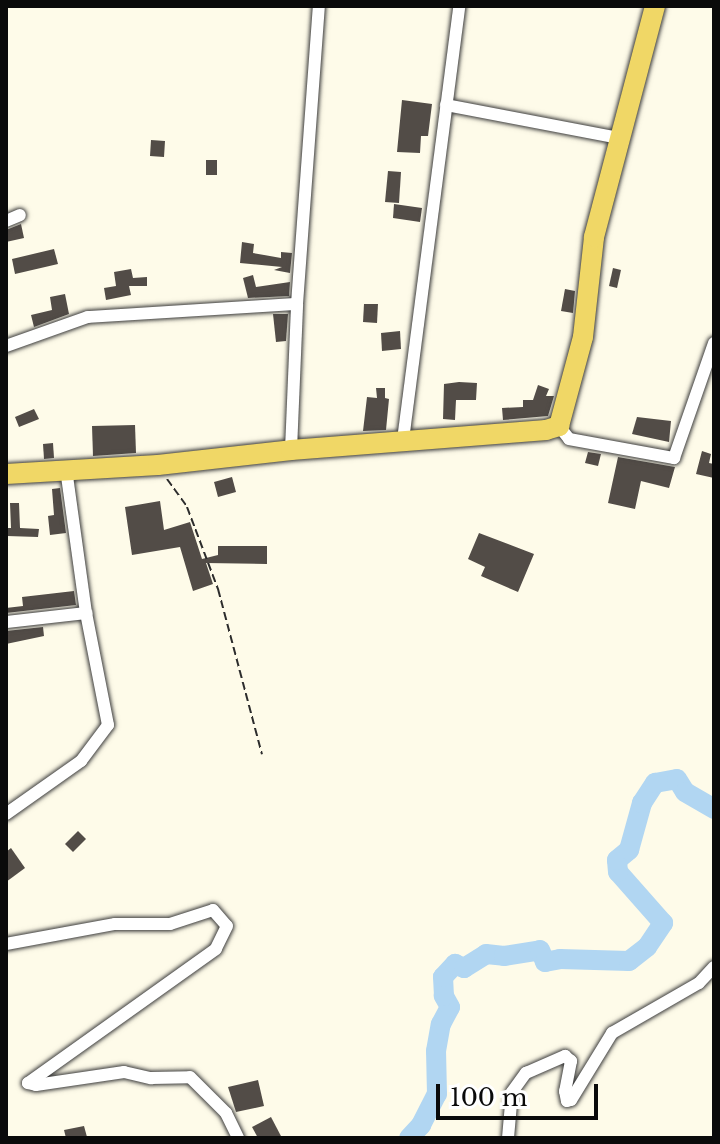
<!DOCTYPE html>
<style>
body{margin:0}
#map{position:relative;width:720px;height:1144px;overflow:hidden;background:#fefbe9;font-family:"Libre Baskerville",serif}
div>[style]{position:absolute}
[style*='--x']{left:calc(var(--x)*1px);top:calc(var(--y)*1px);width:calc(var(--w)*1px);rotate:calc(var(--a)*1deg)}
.river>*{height:20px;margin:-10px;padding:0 10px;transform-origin:10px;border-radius:10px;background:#b1d6f2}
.building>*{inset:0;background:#524c47}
.path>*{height:2px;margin-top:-1px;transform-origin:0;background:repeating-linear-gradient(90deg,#2c2c2c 0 8px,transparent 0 12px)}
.roads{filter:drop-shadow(0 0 2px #3d3d3d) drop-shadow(0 0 2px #3d3d3d)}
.minor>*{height:12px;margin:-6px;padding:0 6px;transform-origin:6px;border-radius:6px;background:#fff}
.primary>*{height:20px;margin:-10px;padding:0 10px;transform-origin:10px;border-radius:10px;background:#f0d766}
span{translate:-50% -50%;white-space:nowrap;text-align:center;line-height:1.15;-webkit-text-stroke:8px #fff;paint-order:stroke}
.frame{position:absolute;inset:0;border:8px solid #0a0a0a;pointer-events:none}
.scale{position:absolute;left:436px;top:1084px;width:162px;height:36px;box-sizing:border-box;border:4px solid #0a0a0a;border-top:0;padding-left:10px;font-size:24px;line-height:28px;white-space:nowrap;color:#0a0a0a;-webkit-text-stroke:6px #fff;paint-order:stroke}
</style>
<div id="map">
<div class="river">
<div style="--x:409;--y:1138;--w:18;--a:-47"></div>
<div style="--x:421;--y:1125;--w:35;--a:-63"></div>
<div style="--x:437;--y:1094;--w:43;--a:-91.3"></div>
<div style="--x:436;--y:1051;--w:27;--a:-80"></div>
<div style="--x:441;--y:1024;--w:19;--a:-62"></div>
<div style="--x:450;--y:1007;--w:13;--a:-119"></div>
<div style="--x:444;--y:996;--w:19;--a:-93"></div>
<div style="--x:443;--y:977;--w:18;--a:-47"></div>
<div style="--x:455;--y:964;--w:10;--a:24"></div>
<div style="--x:464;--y:968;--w:26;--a:-32"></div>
<div style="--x:486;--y:954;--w:18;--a:6"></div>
<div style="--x:504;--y:956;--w:36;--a:-9"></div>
<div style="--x:540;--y:950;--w:13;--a:67"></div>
<div style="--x:545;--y:962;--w:15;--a:-11"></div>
<div style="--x:560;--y:959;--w:69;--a:1.7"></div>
<div style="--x:629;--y:961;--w:23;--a:-38"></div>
<div style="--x:647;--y:947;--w:29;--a:-56"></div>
<div style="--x:663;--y:923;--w:68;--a:-131.4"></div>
<div style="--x:618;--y:872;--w:12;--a:-95"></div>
<div style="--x:617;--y:860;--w:16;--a:-40"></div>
<div style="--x:629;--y:850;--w:49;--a:-74.5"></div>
<div style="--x:642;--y:803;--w:24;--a:-57"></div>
<div style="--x:655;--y:783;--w:22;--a:-10"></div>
<div style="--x:677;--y:779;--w:15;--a:58"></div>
<div style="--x:685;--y:792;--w:34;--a:30"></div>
</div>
<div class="building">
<div style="clip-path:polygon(402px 100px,432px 104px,428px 136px,421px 136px,420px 153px,397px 152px)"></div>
<div style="clip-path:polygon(151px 140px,165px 141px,164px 157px,150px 156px)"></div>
<div style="clip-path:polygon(206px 160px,217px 160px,217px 175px,206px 175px)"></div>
<div style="clip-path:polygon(388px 171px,401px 172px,399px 203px,385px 202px)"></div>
<div style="clip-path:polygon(394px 204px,422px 208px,420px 222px,393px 218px)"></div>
<div style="clip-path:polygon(21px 224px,24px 238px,6px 242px,6px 230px)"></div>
<div style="clip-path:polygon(242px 242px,254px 244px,253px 253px,281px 258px,281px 252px,292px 253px,290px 273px,274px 270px,282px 267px,240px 263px)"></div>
<div style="clip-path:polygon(54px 249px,58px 264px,15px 274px,12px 259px)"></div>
<div style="clip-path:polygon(613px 268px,621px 270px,617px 288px,609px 286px)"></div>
<div style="clip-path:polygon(131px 269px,133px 278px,147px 277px,147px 286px,129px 286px,131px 295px,106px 300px,104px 288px,116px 286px,114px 272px)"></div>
<div style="clip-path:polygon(253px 275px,256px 287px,290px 282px,289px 296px,248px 298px,243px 278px)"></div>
<div style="clip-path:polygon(565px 289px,575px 291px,573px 313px,561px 311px)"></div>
<div style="clip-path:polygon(65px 294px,69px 314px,34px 327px,31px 315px,52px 310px,50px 297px)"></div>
<div style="clip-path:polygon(364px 304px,378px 304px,377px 323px,363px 322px)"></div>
<div style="clip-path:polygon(273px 314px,288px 314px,286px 341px,276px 342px)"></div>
<div style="clip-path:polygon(400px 331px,401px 349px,382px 351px,381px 333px)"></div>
<div style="clip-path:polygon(459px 382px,477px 383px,476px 400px,456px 400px,455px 420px,443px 419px,444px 384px)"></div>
<div style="clip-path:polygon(538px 385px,549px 389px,546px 396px,554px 396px,548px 416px,503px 420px,502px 408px,523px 407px,523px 400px,533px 400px)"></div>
<div style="clip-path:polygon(376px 388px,385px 388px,385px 398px,389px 399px,386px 430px,363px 431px,367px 397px,377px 398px)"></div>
<div style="clip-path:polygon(34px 409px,39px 419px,19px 427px,15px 417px)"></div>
<div style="clip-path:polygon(637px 417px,671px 421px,669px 442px,632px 434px)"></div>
<div style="clip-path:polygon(135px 425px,136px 453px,93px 456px,92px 426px)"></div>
<div style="clip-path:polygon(53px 443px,54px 458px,44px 459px,43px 444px)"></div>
<div style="clip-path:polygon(702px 451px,711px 454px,709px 463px,714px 464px,714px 478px,696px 474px)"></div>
<div style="clip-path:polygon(588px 452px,601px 454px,598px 466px,585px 463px)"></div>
<div style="clip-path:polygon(618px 457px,675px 467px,669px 488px,641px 481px,635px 509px,608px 503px)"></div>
<div style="clip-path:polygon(232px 477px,236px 492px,218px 497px,214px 482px)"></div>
<div style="clip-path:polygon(60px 488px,66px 533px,50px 535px,48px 516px,54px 515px,52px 489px)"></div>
<div style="clip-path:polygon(160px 501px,164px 530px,190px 522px,202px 559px,218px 555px,218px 546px,267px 546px,267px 564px,206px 563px,213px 584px,193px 591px,180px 547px,132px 555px,125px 507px)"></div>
<div style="clip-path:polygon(10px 503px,19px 503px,20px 528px,39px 529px,38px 537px,7px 536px,7px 528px,11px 528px)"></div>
<div style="clip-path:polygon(479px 533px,534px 554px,518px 592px,481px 576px,485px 567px,468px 559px)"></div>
<div style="clip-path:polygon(74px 591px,76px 605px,6px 613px,6px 608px,23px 606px,22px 597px)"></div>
<div style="clip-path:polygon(43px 627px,44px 636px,6px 644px,6px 631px)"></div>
<div style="clip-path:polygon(78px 831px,86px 839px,73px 852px,65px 844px)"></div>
<div style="clip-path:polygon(11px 848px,25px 868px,6px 882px,6px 852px)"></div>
<div style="clip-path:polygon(258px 1080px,264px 1106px,236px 1112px,228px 1087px)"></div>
<div style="clip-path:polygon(271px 1117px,282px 1138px,258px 1138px,252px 1127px)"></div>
<div style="clip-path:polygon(84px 1126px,87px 1137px,66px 1138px,64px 1130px)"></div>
</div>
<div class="path">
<div style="--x:167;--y:479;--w:34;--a:54"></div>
<div style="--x:187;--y:507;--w:88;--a:69.3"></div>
<div style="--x:218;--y:589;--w:171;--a:75.1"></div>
</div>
<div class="roads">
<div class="minor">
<div style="--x:446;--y:105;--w:176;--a:10.8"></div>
<div style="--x:6;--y:221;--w:15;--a:-23"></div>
<div style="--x:6;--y:346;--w:87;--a:-19.5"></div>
<div style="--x:88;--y:317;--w:209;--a:-3.6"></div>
<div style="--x:559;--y:426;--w:16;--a:52"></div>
<div style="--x:569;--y:439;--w:107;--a:10.3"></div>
<div style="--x:674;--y:458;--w:122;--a:-70.8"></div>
<div style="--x:403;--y:440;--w:438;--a:-82.6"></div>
<div style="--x:291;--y:450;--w:146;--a:-87.6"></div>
<div style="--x:297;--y:304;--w:299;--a:-85.8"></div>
<div style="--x:6;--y:622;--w:81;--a:-6.4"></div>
<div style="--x:6;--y:814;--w:92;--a:-35.2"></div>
<div style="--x:81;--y:761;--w:45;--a:-53.1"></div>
<div style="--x:108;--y:725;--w:114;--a:-101.1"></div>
<div style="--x:86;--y:613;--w:146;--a:-97.9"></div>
<div style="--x:6;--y:944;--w:111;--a:-10.4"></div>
<div style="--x:115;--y:924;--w:55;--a:0"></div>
<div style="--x:170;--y:924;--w:45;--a:-18"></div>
<div style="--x:213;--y:910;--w:21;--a:49"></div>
<div style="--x:227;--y:926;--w:25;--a:116"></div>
<div style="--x:216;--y:949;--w:231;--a:144.5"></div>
<div style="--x:28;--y:1083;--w:8;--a:14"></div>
<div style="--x:36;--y:1085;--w:89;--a:-8.4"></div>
<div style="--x:124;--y:1072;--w:28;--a:13"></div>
<div style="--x:151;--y:1078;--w:39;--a:-1"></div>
<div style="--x:190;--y:1077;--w:51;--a:45"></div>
<div style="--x:226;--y:1113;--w:28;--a:64"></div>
<div style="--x:508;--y:1138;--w:46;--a:-85"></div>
<div style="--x:512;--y:1092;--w:24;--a:-54"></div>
<div style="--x:526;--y:1073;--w:43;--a:-23.6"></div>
<div style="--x:565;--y:1056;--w:8;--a:40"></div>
<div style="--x:571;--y:1061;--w:31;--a:101"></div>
<div style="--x:565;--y:1091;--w:10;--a:79"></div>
<div style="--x:567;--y:1101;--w:4;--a:-14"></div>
<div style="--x:571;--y:1100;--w:79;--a:-58.5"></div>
<div style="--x:612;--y:1033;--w:100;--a:-29.9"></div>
<div style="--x:699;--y:983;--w:22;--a:-47"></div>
</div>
<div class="primary">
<div style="--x:6;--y:474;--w:152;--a:-3.4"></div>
<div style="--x:158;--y:465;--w:134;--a:-6.4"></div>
<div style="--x:291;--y:450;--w:256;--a:-4.5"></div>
<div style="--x:546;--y:430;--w:14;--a:-17"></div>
<div style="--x:559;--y:426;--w:92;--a:-74.9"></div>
<div style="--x:583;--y:337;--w:101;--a:-83.7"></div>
<div style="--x:594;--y:237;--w:239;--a:-75.2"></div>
</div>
</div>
<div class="frame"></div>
<div class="scale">100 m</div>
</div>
